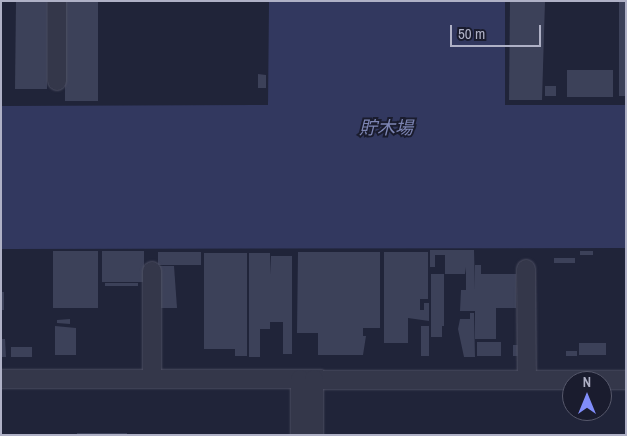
<!DOCTYPE html>
<meta charset="utf-8">
<style>
body{margin:0}
#map{position:relative;width:627px;height:436px;overflow:hidden;background:#202439;font-family:"Archivo Narrow","Noto Sans JP",sans-serif}
div>[style]{position:absolute}
[style*='--x']{left:calc(var(--x)*1px);top:calc(var(--y)*1px);width:calc(var(--w)*1px);rotate:calc(var(--a)*1deg)}
.water>*{inset:0;background:#32385f}
.building>*{inset:0;background:#3c4159}
.roads{filter:drop-shadow(0 0 1px #4f5164) drop-shadow(0 0 1px #4f5164)}
.minor>*{height:18px;margin:-9px;padding:0 9px;transform-origin:9px;border-radius:9px;background:#34374a}
span{translate:-50% -50%;white-space:nowrap;text-align:center;line-height:1.15;-webkit-text-stroke:4px #1a1c2e;paint-order:stroke}
.water-label{font-size:18px;color:#7d85b3;font-style:italic}
.frame{position:absolute;inset:0;border:2px solid #afb1c6;pointer-events:none}
.north{position:absolute;left:562px;top:371px;width:50px;height:50px;box-sizing:border-box;background:#1a1c2e;border:1px solid #56586b;border-radius:50%;rotate:0deg;font-size:14px;font-weight:700;line-height:20px;text-align:center;color:#afb1c6}
.north::after{content:'';display:block;margin:auto;width:18px;height:22px;background:#808dfa;clip-path:polygon(50% 0,100% 100%,50% 72%,0 100%)}
.scale{position:absolute;left:450px;top:25px;width:91px;height:22px;box-sizing:border-box;border:2px solid #afb1c6;border-top:0;padding-left:6px;font-size:15px;line-height:18px;white-space:nowrap;color:#afb1c6;-webkit-text-stroke:4px #1a1c2e;paint-order:stroke}
</style>
<div id="map">
<div class="water">
<div style="clip-path:polygon(269px 1px,505px 1px,505px 105px,626px 105px,626px 248px,1px 249px,1px 106px,268px 105px)"></div>
</div>
<div class="building">
<div style="clip-path:polygon(16px 1px,47px 1px,47px 89px,15px 89px)"></div>
<div style="clip-path:polygon(65px 1px,98px 1px,98px 101px,65px 101px)"></div>
<div style="clip-path:polygon(510px 1px,545px 1px,542px 100px,509px 100px)"></div>
<div style="clip-path:polygon(619px 1px,626px 1px,626px 96px,619px 96px)"></div>
<div style="clip-path:polygon(567px 70px,613px 70px,613px 97px,567px 97px)"></div>
<div style="clip-path:polygon(258px 74px,266px 75px,266px 88px,258px 88px)"></div>
<div style="clip-path:polygon(545px 86px,556px 86px,556px 96px,545px 96px)"></div>
<div style="clip-path:polygon(430px 250px,474px 250px,475px 290px,475px 265px,481px 265px,481px 274px,516px 274px,516px 308px,496px 308px,496px 339px,475px 339px,475px 300px,475px 311px,460px 311px,461px 290px,466px 290px,466px 267px,465px 274px,445px 274px,445px 255px,435px 255px,435px 267px,430px 267px)"></div>
<div style="clip-path:polygon(53px 251px,98px 251px,98px 308px,53px 308px)"></div>
<div style="clip-path:polygon(102px 251px,144px 251px,144px 282px,102px 282px)"></div>
<div style="clip-path:polygon(580px 251px,593px 251px,593px 255px,580px 255px)"></div>
<div style="clip-path:polygon(158px 252px,201px 252px,201px 265px,158px 265px)"></div>
<div style="clip-path:polygon(298px 252px,380px 252px,380px 328px,363px 328px,363px 336px,366px 336px,363px 355px,318px 355px,318px 333px,297px 333px)"></div>
<div style="clip-path:polygon(384px 252px,428px 252px,428px 299px,420px 299px,420px 310px,424px 310px,424px 303px,429px 303px,429px 321px,408px 318px,408px 343px,384px 343px)"></div>
<div style="clip-path:polygon(204px 253px,247px 253px,247px 356px,235px 356px,235px 349px,204px 349px)"></div>
<div style="clip-path:polygon(249px 253px,270px 253px,270px 275px,271px 256px,292px 256px,292px 354px,283px 354px,283px 322px,270px 322px,270px 329px,260px 329px,260px 357px,249px 357px)"></div>
<div style="clip-path:polygon(554px 258px,575px 258px,575px 263px,554px 263px)"></div>
<div style="clip-path:polygon(158px 266px,174px 266px,177px 308px,158px 308px)"></div>
<div style="clip-path:polygon(431px 274px,444px 274px,444px 326px,431px 326px)"></div>
<div style="clip-path:polygon(105px 283px,138px 283px,138px 286px,105px 286px)"></div>
<div style="clip-path:polygon(1px 292px,4px 292px,4px 310px,1px 310px)"></div>
<div style="clip-path:polygon(470px 313px,474px 313px,475px 357px,464px 357px,458px 329px,460px 319px,470px 319px)"></div>
<div style="clip-path:polygon(70px 319px,70px 324px,57px 323px,57px 320px)"></div>
<div style="clip-path:polygon(55px 326px,76px 328px,76px 355px,55px 355px)"></div>
<div style="clip-path:polygon(421px 326px,429px 326px,429px 356px,421px 356px)"></div>
<div style="clip-path:polygon(431px 326px,442px 326px,442px 337px,431px 337px)"></div>
<div style="clip-path:polygon(1px 339px,5px 339px,6px 357px,1px 357px)"></div>
<div style="clip-path:polygon(477px 342px,501px 342px,501px 356px,477px 356px)"></div>
<div style="clip-path:polygon(579px 343px,606px 343px,606px 355px,579px 355px)"></div>
<div style="clip-path:polygon(513px 345px,520px 345px,520px 356px,513px 356px)"></div>
<div style="clip-path:polygon(11px 347px,32px 347px,32px 357px,11px 357px)"></div>
<div style="clip-path:polygon(566px 351px,577px 351px,577px 356px,566px 356px)"></div>
<div style="clip-path:polygon(77px 433px,127px 433px,127px 435px,77px 435px)"></div>
</div>
<div class="roads">
<div class="minor">
<div style="--x:57;--y:1;--w:80;--a:90"></div>
<div style="--x:526;--y:269;--w:111;--a:89.5"></div>
<div style="--x:152;--y:271;--w:108;--a:90"></div>
<div style="--x:1;--y:379;--w:625;--a:0.09"></div>
<div style="--x:300;--y:379;--w:56;--a:90"></div>
<div style="--x:314;--y:379;--w:56;--a:90"></div>
</div>
</div>
<div class="water-label">
<span style="left:386px;top:128px">貯木場</span>
</div>
<div class="frame"></div>
<div class="north">N</div>
<div class="scale">50 m</div>
</div>
